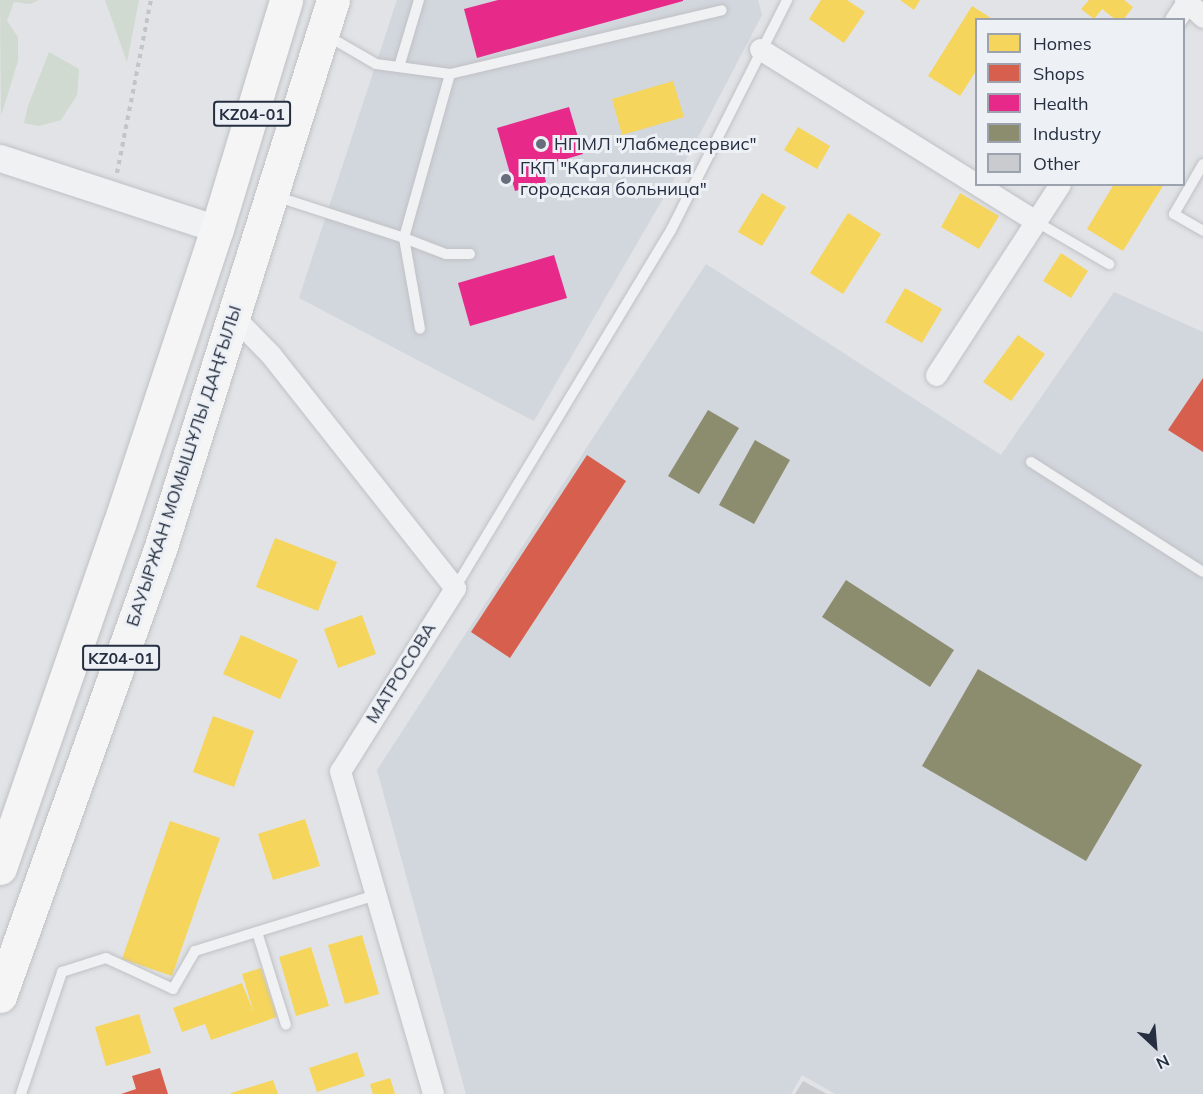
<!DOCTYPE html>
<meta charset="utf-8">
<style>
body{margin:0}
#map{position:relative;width:1203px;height:1094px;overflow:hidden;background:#e1e3e6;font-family:Mulish,sans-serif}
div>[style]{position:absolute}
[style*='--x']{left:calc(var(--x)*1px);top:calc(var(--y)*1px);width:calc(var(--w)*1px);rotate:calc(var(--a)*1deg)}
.built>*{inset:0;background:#d2d6dd}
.green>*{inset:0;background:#d0dad0}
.homes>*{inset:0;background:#f6d55c}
.shops>*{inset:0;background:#d6604d}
.health>*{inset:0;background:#e7298a}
.industry>*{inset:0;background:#8c8c6e}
.building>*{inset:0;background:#c9cbce}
.path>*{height:4px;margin-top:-2px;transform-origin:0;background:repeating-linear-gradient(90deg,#c2c4c9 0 4.5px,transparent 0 9px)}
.roads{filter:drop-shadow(0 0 2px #bfc1c4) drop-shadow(0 0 2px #bfc1c4)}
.service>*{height:10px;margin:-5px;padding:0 5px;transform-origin:5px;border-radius:5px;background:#f0f1f3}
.minor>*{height:21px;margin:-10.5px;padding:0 10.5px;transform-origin:10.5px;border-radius:10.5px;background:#f0f1f3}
.tertiary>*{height:27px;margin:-13.5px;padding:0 13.5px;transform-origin:13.5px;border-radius:13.5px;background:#f0f1f3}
.primary>*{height:33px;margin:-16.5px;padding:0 16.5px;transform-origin:16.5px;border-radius:16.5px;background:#f5f5f6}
.dots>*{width:16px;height:16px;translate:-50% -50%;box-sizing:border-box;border:3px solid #edf1f6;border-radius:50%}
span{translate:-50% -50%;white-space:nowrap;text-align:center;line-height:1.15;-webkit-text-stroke:6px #edf1f6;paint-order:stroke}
.shield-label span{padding:2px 4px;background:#edf1f6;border:2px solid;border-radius:4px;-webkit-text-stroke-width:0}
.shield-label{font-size:16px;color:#262f41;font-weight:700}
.poi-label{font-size:18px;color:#262f41}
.left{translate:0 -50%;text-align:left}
.street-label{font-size:18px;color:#262f41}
.legend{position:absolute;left:975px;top:18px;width:210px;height:168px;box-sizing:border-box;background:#edf1f6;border:2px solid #9da3ae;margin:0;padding:8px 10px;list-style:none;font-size:18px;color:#262f41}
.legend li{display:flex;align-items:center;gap:12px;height:30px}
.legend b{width:30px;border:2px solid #9da3ae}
.north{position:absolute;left:1125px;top:1016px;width:60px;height:60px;-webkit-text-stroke:4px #edf1f6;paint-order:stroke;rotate:154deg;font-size:16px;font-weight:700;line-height:24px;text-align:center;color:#262f41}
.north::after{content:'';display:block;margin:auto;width:21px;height:27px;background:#262f41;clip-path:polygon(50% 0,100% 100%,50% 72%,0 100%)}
</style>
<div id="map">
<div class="built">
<div style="clip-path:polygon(397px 0,758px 0,762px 15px,694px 145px,534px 421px,299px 298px)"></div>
<div style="clip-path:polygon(706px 264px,1001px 455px,1114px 292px,1203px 332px,1203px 1094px,835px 1094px,802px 1075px,791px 1094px,466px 1094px,377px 770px)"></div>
</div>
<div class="green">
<div style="clip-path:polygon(0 0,39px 0,30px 4px,14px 2px,7px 21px,18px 37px,18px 61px,1px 116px)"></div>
<div style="clip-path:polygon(105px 0,139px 0,127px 62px)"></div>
<div style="clip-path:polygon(49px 52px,79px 69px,77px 95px,61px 120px,39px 126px,24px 123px,28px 106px)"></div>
</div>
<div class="homes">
<div style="clip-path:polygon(821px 0,847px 0,865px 12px,844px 43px,809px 19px)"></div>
<div style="clip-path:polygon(900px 0,920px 0,914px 10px)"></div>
<div style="clip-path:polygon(1089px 0,1124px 0,1133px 7px,1123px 20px,1116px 20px,1102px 9px,1094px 19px,1081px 9px)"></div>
<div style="clip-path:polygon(972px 6px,994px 20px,976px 20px,976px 71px,960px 96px,928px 76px)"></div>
<div style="clip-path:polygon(673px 81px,684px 117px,622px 135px,612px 99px)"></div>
<div style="clip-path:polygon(798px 127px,830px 146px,817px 169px,784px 150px)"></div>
<div style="clip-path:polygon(1114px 184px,1164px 184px,1123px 251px,1087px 229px)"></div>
<div style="clip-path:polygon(762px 193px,786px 207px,762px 246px,738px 232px)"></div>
<div style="clip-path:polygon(960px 193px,999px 216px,979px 249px,941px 227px)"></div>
<div style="clip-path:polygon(848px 213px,881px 234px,843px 294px,810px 273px)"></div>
<div style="clip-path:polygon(1061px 253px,1088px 271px,1071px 298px,1043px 281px)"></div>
<div style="clip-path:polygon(905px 288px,942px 309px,922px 343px,885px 322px)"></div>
<div style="clip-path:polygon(1018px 335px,1045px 354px,1011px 401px,983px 382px)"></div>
<div style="clip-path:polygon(275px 538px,337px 562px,318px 611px,256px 587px)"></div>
<div style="clip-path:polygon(362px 615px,376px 654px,338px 668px,324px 629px)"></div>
<div style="clip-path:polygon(241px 635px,298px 660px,280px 699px,223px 674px)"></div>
<div style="clip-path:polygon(213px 716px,254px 731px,234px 787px,193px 772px)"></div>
<div style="clip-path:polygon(305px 819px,320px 866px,273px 880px,258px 834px)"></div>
<div style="clip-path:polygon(170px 821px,220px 838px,172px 976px,122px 959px)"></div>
<div style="clip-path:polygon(362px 935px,379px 994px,345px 1004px,328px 945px)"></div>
<div style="clip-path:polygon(311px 947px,329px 1006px,296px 1016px,279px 957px)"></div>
<div style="clip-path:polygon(261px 968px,277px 1017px,211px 1040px,205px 1024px,182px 1032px,173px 1008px,242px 983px,254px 1013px,242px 974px)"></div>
<div style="clip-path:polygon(139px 1014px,151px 1053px,106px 1066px,95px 1027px)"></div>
<div style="clip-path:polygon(357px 1052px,365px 1076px,317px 1092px,309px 1068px)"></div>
<div style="clip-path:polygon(390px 1078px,395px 1094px,373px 1094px,370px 1084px)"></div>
<div style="clip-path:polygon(273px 1080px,278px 1094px,231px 1094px,231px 1093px)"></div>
</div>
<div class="shops">
<div style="clip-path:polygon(1203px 378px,1203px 452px,1168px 430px)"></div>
<div style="clip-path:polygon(587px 455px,626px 481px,510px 658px,471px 632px)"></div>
<div style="clip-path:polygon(160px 1068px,168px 1094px,121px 1094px,136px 1089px,132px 1076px)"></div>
</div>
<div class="health">
<div style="clip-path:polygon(498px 0,683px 0,683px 1px,477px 58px,464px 9px)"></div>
<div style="clip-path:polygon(569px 107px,583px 154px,542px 166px,546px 182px,515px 191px,497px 128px)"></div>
<div style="clip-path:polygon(554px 255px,567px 298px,470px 326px,458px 283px)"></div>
</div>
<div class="industry">
<div style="clip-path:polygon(708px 410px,739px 428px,699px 494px,668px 476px)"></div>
<div style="clip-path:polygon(755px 440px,790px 460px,754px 524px,719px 505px)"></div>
<div style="clip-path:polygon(846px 580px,954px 650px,930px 687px,822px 617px)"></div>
<div style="clip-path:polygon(978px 669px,1142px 765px,1086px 861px,922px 766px)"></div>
</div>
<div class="building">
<div style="clip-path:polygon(803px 1081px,827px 1094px,795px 1094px)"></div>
</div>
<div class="path">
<div style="--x:117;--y:173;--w:176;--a:-78.9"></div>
</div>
<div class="roads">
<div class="service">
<div style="--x:326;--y:35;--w:58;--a:30.1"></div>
<div style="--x:376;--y:64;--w:75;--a:7.7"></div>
<div style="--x:450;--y:74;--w:279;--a:-13.2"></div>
<div style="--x:399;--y:67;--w:70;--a:-73.4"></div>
<div style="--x:450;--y:74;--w:170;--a:105.7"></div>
<div style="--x:404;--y:238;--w:45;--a:20.9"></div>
<div style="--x:446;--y:254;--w:24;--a:0"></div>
<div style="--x:1203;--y:164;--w:58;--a:120.1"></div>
<div style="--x:1174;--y:214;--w:34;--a:30"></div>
<div style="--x:275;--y:196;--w:136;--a:18"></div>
<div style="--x:404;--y:238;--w:92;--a:80"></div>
<div style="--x:1035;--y:221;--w:86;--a:30.2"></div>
<div style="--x:1031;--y:462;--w:204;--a:32.6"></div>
<div style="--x:455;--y:588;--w:418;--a:-58.9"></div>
<div style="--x:671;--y:230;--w:258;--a:-63.2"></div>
<div style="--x:257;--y:932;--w:97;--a:72.7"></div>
<div style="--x:21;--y:1094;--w:129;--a:-71.4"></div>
<div style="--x:62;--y:972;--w:46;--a:-17.7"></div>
<div style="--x:106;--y:958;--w:74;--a:24.8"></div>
<div style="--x:173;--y:989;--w:44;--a:-59.9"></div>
<div style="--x:195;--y:951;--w:189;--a:-17.2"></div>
</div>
<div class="minor">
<div style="--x:1185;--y:0;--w:25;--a:43"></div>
<div style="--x:1175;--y:20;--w:22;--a:-56"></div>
<div style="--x:760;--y:49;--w:324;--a:32"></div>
<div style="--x:233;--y:316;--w:54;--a:45.7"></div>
<div style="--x:271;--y:355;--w:297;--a:51.7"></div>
<div style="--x:455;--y:588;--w:216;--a:122.1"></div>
<div style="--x:340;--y:771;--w:336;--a:73.9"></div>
<div style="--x:936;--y:375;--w:228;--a:-57"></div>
</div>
<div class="tertiary">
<div style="--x:0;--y:158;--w:228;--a:18.1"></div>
</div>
<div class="primary">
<div style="--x:0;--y:868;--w:363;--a:-70.9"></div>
<div style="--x:119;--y:525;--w:312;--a:-71.7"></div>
<div style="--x:217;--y:229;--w:239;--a:-73.2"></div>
<div style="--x:0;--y:996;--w:481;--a:-70.3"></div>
<div style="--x:162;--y:543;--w:569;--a:-72.52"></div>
</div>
</div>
<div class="dots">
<div style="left:541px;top:144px;background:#676e7b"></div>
<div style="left:506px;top:179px;background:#676e7b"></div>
</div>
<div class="shield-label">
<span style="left:252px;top:114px">KZ04-01</span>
<span style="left:121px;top:658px">KZ04-01</span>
</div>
<div class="poi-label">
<span class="left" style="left:554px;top:144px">НПМЛ "Лабмедсервис"</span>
<span class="left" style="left:520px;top:179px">ГКП "Каргалинская<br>городская больница"</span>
</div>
<div class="street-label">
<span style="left:184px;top:466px;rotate:-72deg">БАУЫРЖАН МОМЫШҰЛЫ ДАҢҒЫЛЫ</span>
<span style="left:401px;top:673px;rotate:-58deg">МАТРОСОВА</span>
</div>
<ul class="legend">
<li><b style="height:16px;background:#f6d55c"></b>Homes</li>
<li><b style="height:16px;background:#d6604d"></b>Shops</li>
<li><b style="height:16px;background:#e7298a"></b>Health</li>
<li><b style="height:16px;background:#8c8c6e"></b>Industry</li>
<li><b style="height:16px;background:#c9cbce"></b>Other</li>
</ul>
<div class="north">N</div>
</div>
